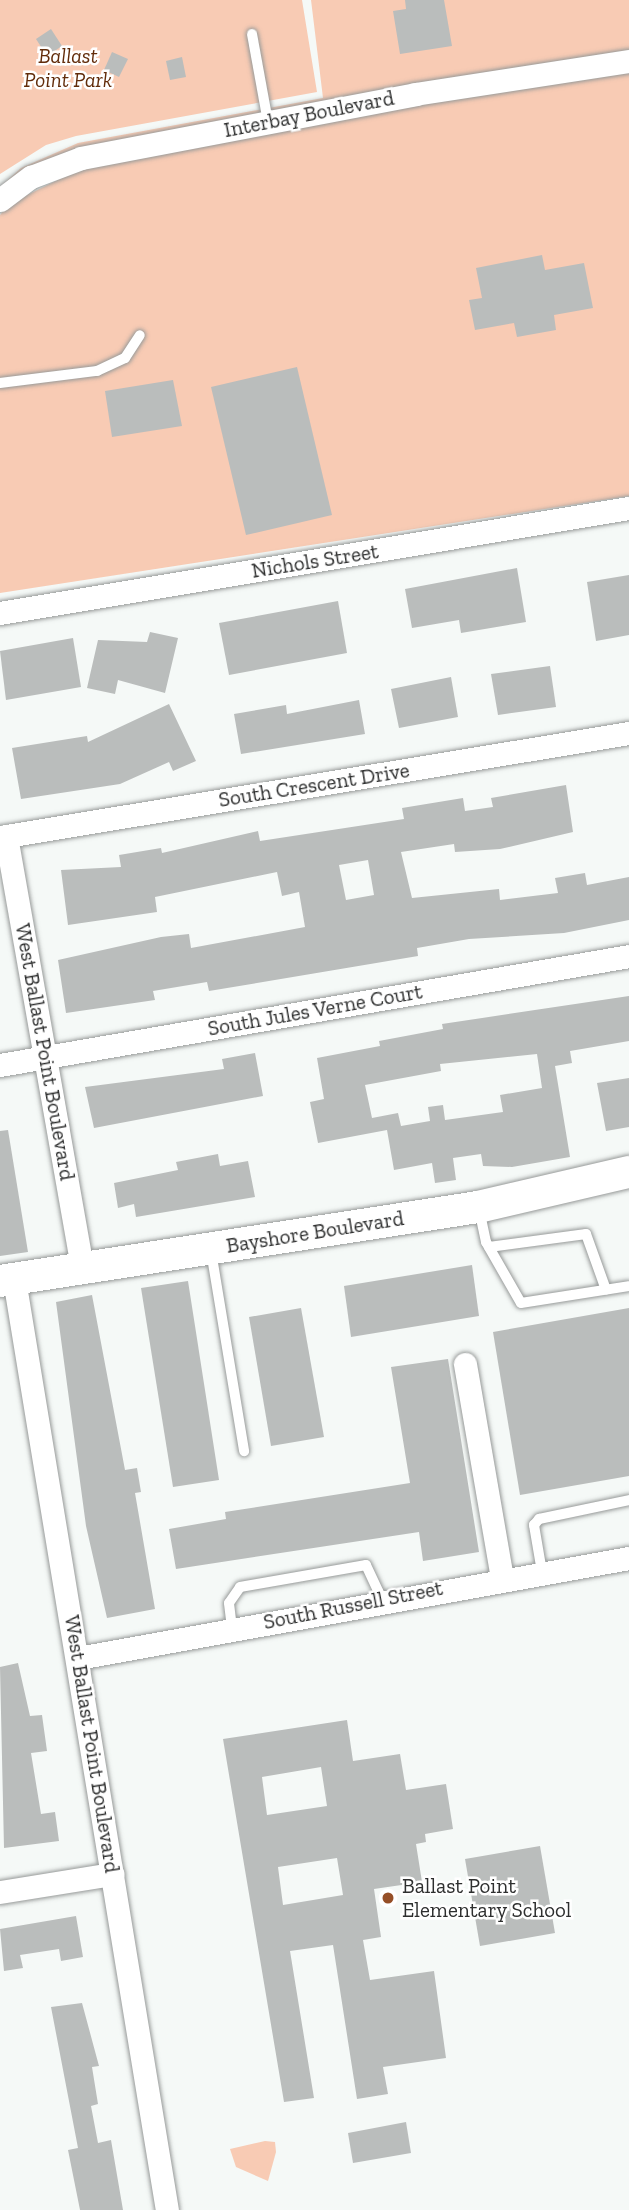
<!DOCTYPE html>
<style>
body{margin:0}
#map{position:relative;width:629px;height:2210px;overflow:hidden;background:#f5f9f7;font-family:"Zilla Slab",serif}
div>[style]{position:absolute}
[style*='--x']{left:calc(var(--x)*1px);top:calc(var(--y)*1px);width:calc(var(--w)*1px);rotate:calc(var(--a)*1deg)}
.green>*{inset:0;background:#f8cbb4}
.building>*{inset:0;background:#babdbc}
.roads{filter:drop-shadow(0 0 2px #979a99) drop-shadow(0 0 2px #979a99)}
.lane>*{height:10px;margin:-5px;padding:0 5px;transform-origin:5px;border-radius:5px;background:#fff}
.street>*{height:23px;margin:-11.5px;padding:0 11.5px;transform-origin:11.5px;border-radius:11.5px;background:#fff}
.secondary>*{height:32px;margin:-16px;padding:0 16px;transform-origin:16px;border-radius:16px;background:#fff}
.dots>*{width:19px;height:19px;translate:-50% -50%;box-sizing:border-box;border:4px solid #fff;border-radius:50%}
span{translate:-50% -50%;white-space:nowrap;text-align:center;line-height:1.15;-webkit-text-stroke:5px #fff;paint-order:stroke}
.park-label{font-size:21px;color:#622c0a;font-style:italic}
.street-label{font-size:21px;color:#2e2f2f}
.poi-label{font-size:21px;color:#2e2f2f}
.left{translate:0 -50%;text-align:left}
</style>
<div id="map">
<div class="green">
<div style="clip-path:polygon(0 0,302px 0,317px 92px,76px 136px,46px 145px,0 174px)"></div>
<div style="clip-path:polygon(311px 0,629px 0,629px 52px,413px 84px,0 187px,21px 168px,78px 143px,323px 98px)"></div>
<div style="clip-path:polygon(629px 71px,629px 496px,0 593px,0 215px,9px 204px,84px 167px,417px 103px)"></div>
<div style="clip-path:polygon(265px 2141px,275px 2142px,276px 2152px,268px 2181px,236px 2167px,230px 2149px)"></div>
</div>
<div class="building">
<div style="clip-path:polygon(405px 0,444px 0,452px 46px,400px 54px,393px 11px,406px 9px)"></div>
<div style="clip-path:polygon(51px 29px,62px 46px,47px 56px,36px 39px)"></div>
<div style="clip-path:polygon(112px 52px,128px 59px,119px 77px,104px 70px)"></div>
<div style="clip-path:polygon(182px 57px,186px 77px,170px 80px,166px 61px)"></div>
<div style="clip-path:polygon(542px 255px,545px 270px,584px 263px,593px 308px,554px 315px,556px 330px,517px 337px,514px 323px,475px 330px,469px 300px,482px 298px,476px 268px)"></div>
<div style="clip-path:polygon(297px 367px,332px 515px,246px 535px,211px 387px)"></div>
<div style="clip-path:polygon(173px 380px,182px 426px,112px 437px,105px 391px)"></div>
<div style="clip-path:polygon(517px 568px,526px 622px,461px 633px,459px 620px,412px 628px,405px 589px)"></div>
<div style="clip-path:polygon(629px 575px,629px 635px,596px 641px,587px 582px)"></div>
<div style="clip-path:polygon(338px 601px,347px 653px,229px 675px,219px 623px)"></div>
<div style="clip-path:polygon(150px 632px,178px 638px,165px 693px,118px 680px,115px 694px,87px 688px,98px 640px,147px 642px)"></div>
<div style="clip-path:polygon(73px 638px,81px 687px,6px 700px,0 651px)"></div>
<div style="clip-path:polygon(550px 666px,556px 707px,498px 715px,491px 674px)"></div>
<div style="clip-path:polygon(451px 677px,458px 717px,399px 728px,391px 689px)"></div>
<div style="clip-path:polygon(359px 700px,365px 734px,241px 754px,234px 714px,286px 705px,287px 714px)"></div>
<div style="clip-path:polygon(169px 704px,196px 761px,173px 771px,169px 762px,120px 784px,21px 799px,12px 748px,87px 736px,88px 742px)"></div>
<div style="clip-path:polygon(evenodd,566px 785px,573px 832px,500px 849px,455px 852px,454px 844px,401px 852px,412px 898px,499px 889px,500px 900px,558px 893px,555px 878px,585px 873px,587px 885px,629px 877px,629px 920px,564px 933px,469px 939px,417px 948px,418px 956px,209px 991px,207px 982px,153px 991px,155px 1000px,66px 1013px,58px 960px,161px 937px,189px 934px,191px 948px,305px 927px,299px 892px,282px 896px,277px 872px,155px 897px,157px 912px,68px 925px,61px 870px,121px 867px,119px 855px,161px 848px,162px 853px,258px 831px,260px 841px,404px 819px,402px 808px,463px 798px,465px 811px,493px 807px,491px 798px,566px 785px,368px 860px,374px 895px,346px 900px,339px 865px,368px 860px)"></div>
<div style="clip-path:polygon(evenodd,629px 996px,629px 1041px,570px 1051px,572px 1063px,555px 1066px,570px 1157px,512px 1167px,483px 1166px,481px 1154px,453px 1158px,456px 1180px,435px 1183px,432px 1163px,394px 1170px,387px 1130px,318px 1143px,310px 1102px,324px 1099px,317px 1058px,380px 1046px,379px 1041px,443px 1029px,442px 1024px,629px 996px,537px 1054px,542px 1088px,500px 1095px,503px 1112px,445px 1120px,443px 1105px,428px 1107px,430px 1121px,401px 1126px,398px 1113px,372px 1118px,365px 1085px,441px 1071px,440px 1064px,537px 1054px)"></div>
<div style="clip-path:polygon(255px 1053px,263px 1096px,94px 1128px,85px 1087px,224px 1069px,222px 1059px)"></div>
<div style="clip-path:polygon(629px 1078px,629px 1127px,606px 1131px,597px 1083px)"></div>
<div style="clip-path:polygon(8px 1130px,28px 1252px,0 1256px,0 1131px)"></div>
<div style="clip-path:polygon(218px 1154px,220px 1166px,248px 1161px,255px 1197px,136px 1217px,134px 1204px,118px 1208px,114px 1183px,178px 1170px,176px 1162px)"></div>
<div style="clip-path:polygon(472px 1265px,479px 1316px,351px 1337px,344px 1286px)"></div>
<div style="clip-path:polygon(188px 1281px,219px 1480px,173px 1487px,141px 1288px)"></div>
<div style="clip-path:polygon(92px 1295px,125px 1470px,137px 1468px,141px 1492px,135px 1493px,155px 1609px,107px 1618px,86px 1526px,56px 1302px)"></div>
<div style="clip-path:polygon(301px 1308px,324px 1437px,271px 1446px,249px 1317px)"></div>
<div style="clip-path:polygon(629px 1308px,629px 1476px,520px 1495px,493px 1332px)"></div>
<div style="clip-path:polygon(448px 1359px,479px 1552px,423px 1561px,419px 1532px,176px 1569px,169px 1529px,226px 1519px,225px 1512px,410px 1483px,391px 1367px)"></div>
<div style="clip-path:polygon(18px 1663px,30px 1716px,42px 1715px,47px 1751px,31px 1753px,41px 1814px,55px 1812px,59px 1841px,4px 1848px,0 1667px)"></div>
<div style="clip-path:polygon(evenodd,347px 1720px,353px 1761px,400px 1754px,406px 1790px,446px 1784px,453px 1829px,425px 1834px,426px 1842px,416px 1844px,422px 1882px,374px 1889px,381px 1937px,363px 1940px,370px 1980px,434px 1971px,446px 2058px,383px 2067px,388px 2094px,357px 2099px,333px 1945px,290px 1951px,314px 2098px,284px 2102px,223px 1739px,347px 1720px,321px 1767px,327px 1806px,267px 1815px,262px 1777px,321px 1767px,347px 1720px,337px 1858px,343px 1895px,283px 1905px,278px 1867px,337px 1858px)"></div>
<div style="clip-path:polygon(540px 1846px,555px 1933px,480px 1946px,465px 1859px)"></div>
<div style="clip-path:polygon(76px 1916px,83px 1957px,61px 1961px,59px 1949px,20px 1955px,23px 1968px,4px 1971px,0 1929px)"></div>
<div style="clip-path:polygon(82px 2003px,99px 2066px,92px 2067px,98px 2104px,91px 2106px,98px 2143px,111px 2140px,123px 2210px,80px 2210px,68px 2150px,78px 2148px,51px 2007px)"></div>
<div style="clip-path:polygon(406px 2122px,411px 2153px,353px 2163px,348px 2133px)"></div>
</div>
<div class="roads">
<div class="lane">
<div style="--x:252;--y:34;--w:89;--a:79.7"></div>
<div style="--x:0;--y:383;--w:98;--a:-7.1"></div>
<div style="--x:97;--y:371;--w:31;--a:-25"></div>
<div style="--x:125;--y:358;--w:27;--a:-57"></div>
<div style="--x:479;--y:1209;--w:34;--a:78"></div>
<div style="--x:486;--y:1242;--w:70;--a:60.2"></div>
<div style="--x:521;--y:1303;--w:109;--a:-8.9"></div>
<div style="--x:489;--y:1247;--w:98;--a:-7.6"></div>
<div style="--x:586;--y:1234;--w:59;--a:70.3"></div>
<div style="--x:211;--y:1251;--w:203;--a:80.6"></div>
<div style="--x:542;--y:1572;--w:48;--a:-99.7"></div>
<div style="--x:534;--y:1525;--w:8;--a:-50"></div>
<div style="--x:539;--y:1519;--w:92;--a:-11.9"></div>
<div style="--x:232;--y:1628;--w:25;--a:-97"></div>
<div style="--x:229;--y:1603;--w:19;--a:-55"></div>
<div style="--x:240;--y:1587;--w:128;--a:-9.9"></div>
<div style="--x:366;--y:1565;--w:38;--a:65"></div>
</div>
<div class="street">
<div style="--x:0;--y:200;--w:39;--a:-37"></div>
<div style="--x:31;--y:177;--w:53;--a:-20.8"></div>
<div style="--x:81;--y:158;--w:340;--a:-10.8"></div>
<div style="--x:415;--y:94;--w:217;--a:-8.8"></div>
<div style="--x:0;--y:613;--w:638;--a:-9.48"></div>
<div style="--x:6;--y:836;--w:439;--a:80"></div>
<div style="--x:0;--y:837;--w:638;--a:-9.39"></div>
<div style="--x:0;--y:1065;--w:638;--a:-9.83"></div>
<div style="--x:14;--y:1279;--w:943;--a:80.67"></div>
<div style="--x:465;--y:1364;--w:217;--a:80.2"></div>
<div style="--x:78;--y:1658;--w:560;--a:-10.29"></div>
<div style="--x:0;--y:1892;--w:114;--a:-9.1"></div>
</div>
<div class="secondary">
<div style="--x:0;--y:1281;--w:484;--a:-8.8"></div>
<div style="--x:478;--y:1207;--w:155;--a:-13.1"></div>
</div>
</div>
<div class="dots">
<div style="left:388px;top:1898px;background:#954f27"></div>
</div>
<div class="park-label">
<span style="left:68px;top:68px">Ballast<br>Point Park</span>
</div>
<div class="street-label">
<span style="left:309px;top:114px;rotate:-11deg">Interbay Boulevard</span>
<span style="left:315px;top:561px;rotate:-9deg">Nichols Street</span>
<span style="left:314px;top:785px;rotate:-9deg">South Crescent Drive</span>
<span style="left:315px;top:1010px;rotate:-10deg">South Jules Verne Court</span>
<span style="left:45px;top:1052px;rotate:80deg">West Ballast Point Boulevard</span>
<span style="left:315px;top:1232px;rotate:-9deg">Bayshore Boulevard</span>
<span style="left:353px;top:1605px;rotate:-11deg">South Russell Street</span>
<span style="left:92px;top:1744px;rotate:81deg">West Ballast Point Boulevard</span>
</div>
<div class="poi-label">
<span class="left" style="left:402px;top:1898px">Ballast Point<br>Elementary School</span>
</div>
</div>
